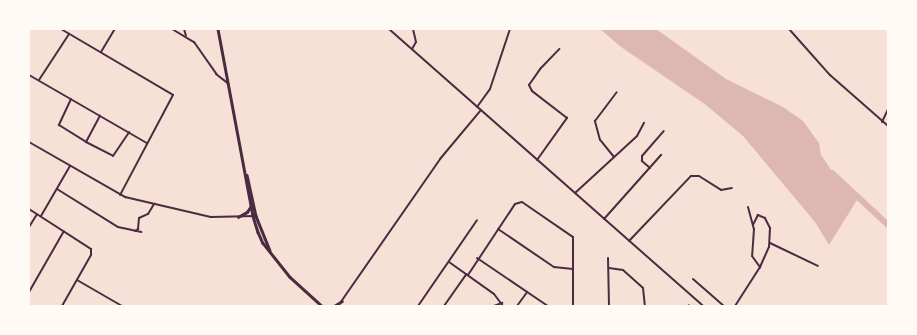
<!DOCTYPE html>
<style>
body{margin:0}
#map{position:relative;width:917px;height:335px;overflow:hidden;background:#f7e1d7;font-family:Lato,sans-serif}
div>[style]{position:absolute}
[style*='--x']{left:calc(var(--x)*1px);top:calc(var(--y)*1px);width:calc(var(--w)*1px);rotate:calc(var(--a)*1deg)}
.water>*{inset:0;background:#dcb8b0}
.river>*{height:6px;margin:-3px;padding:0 3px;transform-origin:3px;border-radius:3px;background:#dcb8b0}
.minor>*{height:2px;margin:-1px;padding:0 1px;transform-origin:1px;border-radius:1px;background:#4a2c40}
.tertiary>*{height:2.5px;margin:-1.25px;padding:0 1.25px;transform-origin:1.25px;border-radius:1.25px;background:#4a2c40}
span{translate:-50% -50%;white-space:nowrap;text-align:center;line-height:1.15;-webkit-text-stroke:3px #fffaf5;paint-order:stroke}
.frame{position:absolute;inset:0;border:30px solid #fffaf5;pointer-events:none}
</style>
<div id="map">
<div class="water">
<div style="clip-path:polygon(600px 29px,656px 29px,726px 79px,783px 107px,803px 121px,819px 143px,821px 155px,842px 186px,857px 200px,829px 245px,815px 222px,743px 136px,706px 105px,621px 47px)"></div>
</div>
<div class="river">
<div style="--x:832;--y:173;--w:76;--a:42.9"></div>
</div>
<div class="minor">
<div style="--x:61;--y:29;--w:130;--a:30.5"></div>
<div style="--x:173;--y:95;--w:113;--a:117.9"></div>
<div style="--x:172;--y:29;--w:26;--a:31"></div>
<div style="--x:194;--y:42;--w:39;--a:55"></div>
<div style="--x:216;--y:74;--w:16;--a:38"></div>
<div style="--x:184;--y:29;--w:7;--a:74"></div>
<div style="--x:389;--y:29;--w:419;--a:41.4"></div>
<div style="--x:789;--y:29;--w:62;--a:48.3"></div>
<div style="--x:830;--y:75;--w:77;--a:41.3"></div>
<div style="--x:412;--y:49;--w:8;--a:-60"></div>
<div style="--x:416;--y:42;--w:13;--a:-103"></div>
<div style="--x:101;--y:52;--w:27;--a:-59"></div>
<div style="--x:29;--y:75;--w:136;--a:30"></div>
<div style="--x:39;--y:80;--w:55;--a:-56.9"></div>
<div style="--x:71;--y:99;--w:29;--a:115"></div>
<div style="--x:59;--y:125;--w:32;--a:32"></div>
<div style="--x:86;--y:142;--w:30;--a:27"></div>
<div style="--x:113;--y:156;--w:29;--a:-56"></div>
<div style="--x:477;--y:107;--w:22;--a:-54"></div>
<div style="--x:490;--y:89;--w:63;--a:-71.6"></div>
<div style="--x:882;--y:122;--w:14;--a:-65"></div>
<div style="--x:29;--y:142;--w:111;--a:29.8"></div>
<div style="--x:125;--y:197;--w:88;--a:13.1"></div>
<div style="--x:211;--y:217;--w:44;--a:-1.3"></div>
<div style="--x:86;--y:142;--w:30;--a:-62"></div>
<div style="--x:614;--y:157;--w:22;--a:-129"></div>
<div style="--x:600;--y:140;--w:20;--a:-105"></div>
<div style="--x:595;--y:121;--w:36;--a:-53"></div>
<div style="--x:537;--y:160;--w:52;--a:-54.5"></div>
<div style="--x:567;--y:118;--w:44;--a:-142.4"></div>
<div style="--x:532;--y:91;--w:7;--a:-117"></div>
<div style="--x:529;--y:85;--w:19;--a:-55"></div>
<div style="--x:540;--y:69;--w:28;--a:-46"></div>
<div style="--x:650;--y:168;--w:11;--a:-139"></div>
<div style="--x:642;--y:161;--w:5;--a:-90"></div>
<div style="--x:642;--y:156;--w:33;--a:-49"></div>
<div style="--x:57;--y:189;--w:72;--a:31.9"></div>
<div style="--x:118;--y:227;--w:24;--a:12"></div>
<div style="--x:575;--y:193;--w:84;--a:-42.6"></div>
<div style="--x:637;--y:136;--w:15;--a:-62"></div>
<div style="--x:748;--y:207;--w:23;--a:75"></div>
<div style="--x:754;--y:229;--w:27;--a:94"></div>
<div style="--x:752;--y:256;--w:14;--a:54"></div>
<div style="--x:29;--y:209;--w:74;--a:32.8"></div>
<div style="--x:91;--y:249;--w:6;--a:90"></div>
<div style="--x:91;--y:255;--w:59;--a:119.6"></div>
<div style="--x:41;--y:216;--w:58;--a:-59.9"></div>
<div style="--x:604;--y:219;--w:86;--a:-48.3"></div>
<div style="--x:29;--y:227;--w:15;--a:-58"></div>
<div style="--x:498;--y:229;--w:68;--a:34.2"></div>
<div style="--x:554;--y:267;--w:19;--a:6"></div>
<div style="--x:135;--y:231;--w:4;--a:-34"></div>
<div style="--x:138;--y:229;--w:11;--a:-85"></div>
<div style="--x:139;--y:218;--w:10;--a:-24"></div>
<div style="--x:148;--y:214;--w:12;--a:-59"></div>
<div style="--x:629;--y:241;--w:90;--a:-46.4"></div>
<div style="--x:691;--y:176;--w:8;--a:0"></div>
<div style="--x:699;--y:176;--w:26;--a:32"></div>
<div style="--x:721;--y:190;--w:11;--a:-10"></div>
<div style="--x:770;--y:243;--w:53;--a:25.6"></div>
<div style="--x:477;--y:258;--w:86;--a:34.1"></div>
<div style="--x:608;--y:258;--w:48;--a:88.8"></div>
<div style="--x:449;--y:262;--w:55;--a:35.4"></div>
<div style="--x:494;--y:294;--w:15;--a:53"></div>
<div style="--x:609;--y:268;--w:14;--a:8"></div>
<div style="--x:623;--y:270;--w:27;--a:42"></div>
<div style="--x:643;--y:288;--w:18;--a:84"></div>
<div style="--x:468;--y:275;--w:85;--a:-56.5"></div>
<div style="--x:515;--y:204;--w:7;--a:-16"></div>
<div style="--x:522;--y:202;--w:62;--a:34.5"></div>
<div style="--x:573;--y:237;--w:69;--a:90"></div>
<div style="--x:693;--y:279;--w:41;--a:41.1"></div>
<div style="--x:77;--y:280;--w:52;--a:30"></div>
<div style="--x:29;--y:292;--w:70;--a:-60.2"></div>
<div style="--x:338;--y:306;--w:179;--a:-55.2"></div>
<div style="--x:440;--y:159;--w:64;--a:-50.1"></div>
<div style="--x:418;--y:306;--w:104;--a:-55.5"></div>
<div style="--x:444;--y:306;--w:39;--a:-55"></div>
<div style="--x:494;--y:306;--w:9;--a:-21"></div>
<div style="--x:517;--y:306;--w:17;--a:-54"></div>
<div style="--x:688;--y:306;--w:1;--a:-45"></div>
<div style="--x:735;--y:306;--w:46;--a:-57.3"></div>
<div style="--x:760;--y:267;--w:22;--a:-66"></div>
<div style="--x:769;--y:247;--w:19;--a:-87"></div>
<div style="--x:770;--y:228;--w:11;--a:-117"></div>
<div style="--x:765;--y:218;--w:8;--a:-157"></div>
<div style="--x:758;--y:215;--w:11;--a:117"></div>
</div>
<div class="tertiary">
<div style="--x:218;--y:29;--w:190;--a:79.4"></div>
<div style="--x:253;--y:216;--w:17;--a:73"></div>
<div style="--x:258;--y:232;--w:12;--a:66"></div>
<div style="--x:263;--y:243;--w:43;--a:51.5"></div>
<div style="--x:290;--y:277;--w:43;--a:42.2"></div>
<div style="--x:247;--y:175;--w:42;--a:77.6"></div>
<div style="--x:256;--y:216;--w:37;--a:68"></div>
<div style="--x:238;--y:217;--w:10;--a:-29"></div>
<div style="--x:247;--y:212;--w:7;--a:-56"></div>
<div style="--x:334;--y:306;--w:9;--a:-32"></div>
</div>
<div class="frame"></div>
</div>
